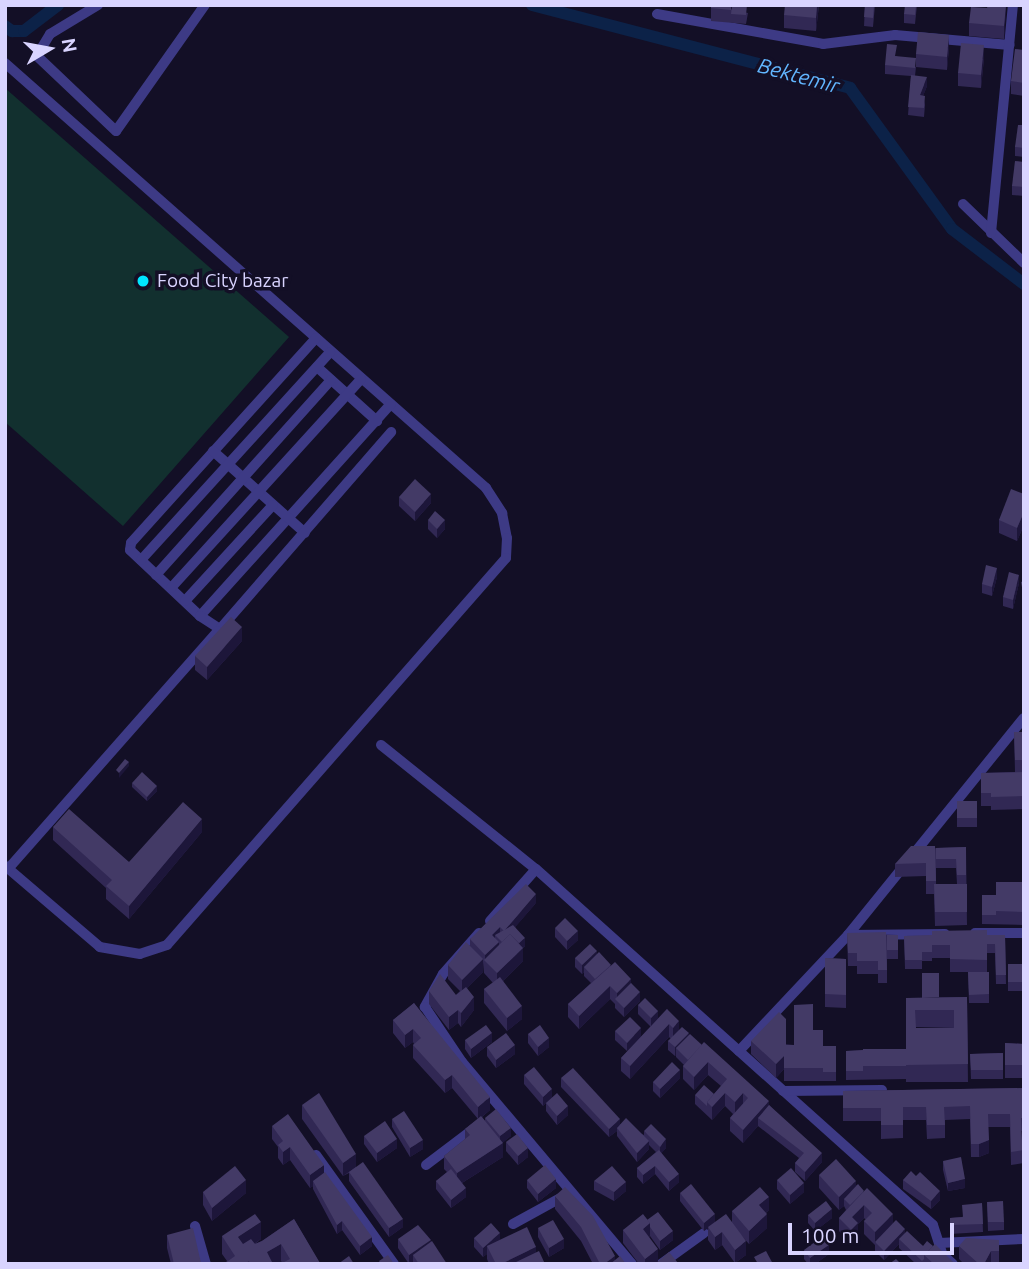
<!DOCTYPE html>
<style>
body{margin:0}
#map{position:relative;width:1029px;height:1269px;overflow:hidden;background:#130f26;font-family:Ubuntu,sans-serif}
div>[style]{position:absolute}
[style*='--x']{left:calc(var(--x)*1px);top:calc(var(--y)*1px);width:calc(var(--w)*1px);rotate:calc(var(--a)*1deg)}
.green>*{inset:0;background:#12302f}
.canal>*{height:12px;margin:-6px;padding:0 6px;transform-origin:6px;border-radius:6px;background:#0c2248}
.minor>*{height:10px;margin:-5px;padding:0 5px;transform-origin:5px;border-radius:5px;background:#3d3a85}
.wall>*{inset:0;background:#312854}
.shaded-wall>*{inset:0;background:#1d163a}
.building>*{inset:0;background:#433a66}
.dots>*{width:19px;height:19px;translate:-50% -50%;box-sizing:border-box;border:4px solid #130f26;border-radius:50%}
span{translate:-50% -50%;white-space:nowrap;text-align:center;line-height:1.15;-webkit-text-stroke:7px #130f26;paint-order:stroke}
.poi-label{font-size:19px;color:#d9d4ff}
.left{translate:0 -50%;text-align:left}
.water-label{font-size:21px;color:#62b6ff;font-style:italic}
.frame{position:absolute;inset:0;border:7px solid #d9d4ff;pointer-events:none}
.north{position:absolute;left:14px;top:14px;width:70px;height:70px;-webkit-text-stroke:5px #130f26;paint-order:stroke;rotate:80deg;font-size:19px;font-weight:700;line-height:28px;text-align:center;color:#d9d4ff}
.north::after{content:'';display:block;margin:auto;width:24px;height:32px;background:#d9d4ff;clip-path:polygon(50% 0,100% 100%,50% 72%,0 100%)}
.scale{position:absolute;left:788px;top:1223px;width:166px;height:32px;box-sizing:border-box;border:4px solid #d9d4ff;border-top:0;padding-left:9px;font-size:21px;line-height:24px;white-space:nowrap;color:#d9d4ff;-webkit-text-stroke:5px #130f26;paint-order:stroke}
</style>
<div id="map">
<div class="green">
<div style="clip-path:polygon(5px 88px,289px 337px,123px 526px,5px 422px)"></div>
</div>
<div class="canal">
<div style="--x:532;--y:5;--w:329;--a:14.6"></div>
<div style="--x:850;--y:88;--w:174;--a:54.1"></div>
<div style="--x:952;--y:229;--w:91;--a:37.4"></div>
<div style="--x:5;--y:26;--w:9;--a:36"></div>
<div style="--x:12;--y:31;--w:12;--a:0"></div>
<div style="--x:24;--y:31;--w:43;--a:-37.4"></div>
</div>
<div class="minor">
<div style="--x:98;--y:5;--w:56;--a:148.9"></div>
<div style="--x:50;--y:34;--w:26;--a:121"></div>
<div style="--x:37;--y:56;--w:109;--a:43.5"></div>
<div style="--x:116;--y:131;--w:154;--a:-54.8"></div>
<div style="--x:657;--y:14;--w:169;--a:10.2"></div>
<div style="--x:823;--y:44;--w:73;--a:-7.1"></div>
<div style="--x:895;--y:35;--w:115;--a:5"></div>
<div style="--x:5;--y:63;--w:642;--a:41.46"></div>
<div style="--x:486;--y:488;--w:30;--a:57"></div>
<div style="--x:502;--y:513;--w:25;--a:79"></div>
<div style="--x:507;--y:538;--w:20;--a:93"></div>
<div style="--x:506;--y:558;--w:514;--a:131.22"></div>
<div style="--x:167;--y:945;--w:28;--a:162"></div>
<div style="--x:140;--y:954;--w:41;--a:-170.1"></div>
<div style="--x:100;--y:947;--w:125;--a:-139.5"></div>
<div style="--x:963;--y:204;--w:85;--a:44"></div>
<div style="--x:991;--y:233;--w:229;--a:-84.5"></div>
<div style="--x:316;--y:338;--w:276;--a:132.1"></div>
<div style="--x:131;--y:543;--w:7;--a:98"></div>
<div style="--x:130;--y:550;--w:96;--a:43.3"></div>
<div style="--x:200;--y:616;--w:285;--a:-48"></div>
<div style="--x:317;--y:367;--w:81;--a:42"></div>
<div style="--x:213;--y:451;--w:123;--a:41.7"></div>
<div style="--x:141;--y:560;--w:281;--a:-47.7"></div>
<div style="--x:156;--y:575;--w:262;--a:-48.1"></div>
<div style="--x:171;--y:588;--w:282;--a:-47.7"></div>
<div style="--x:185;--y:601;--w:130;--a:-47.5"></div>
<div style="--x:200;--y:616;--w:24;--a:33"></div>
<div style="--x:220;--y:629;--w:261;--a:-49"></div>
<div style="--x:381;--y:745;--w:198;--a:38.7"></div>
<div style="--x:536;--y:869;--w:533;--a:41.88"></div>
<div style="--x:933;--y:1225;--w:32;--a:72"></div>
<div style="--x:943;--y:1255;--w:13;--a:42"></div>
<div style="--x:8;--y:869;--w:317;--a:-48.6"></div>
<div style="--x:490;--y:921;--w:69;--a:-48.5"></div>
<div style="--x:479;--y:933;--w:55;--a:131.3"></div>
<div style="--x:443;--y:974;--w:38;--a:119"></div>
<div style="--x:425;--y:1007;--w:66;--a:56.1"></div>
<div style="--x:462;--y:1062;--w:264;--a:49.9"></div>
<div style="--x:975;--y:933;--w:49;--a:0"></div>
<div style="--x:848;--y:935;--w:279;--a:-51"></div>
<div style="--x:739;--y:1051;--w:159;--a:-46.8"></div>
<div style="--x:848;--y:935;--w:97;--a:-0.6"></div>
<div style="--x:783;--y:1091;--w:99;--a:-0.6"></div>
<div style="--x:316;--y:1155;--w:134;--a:54.4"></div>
<div style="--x:426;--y:1165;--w:63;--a:-37.2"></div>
<div style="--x:513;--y:1224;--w:60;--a:-28.7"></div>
<div style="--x:195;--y:1226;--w:40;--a:74"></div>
<div style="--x:939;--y:1243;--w:85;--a:-2.7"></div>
<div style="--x:661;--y:1264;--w:53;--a:-35.8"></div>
</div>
<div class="wall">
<div style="clip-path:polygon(711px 5px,748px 13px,746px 24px,711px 21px)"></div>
<div style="clip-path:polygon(819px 5px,816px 31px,784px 28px,784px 15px)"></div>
<div style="clip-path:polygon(865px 5px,875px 5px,873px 27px,864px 26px)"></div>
<div style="clip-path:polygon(917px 5px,915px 24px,904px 23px,904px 14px)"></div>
<div style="clip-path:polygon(1006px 5px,1004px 39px,969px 36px,969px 23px,987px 8px)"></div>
<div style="clip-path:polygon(949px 48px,947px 70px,916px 67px,916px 54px)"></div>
<div style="clip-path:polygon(1024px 50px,1024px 96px,1011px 94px,1011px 81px)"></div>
<div style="clip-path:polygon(896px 56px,916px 67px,915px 76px,927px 86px,923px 96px,925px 105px,924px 117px,908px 115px,911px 76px,885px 74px,885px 65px)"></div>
<div style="clip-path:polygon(984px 58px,981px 88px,958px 86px,958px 73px)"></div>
<div style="clip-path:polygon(1024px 125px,1024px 157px,1015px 156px,1015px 147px)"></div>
<div style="clip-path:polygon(1024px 162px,1024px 196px,1012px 195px,1012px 186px)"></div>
<div style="clip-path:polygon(1024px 494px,1024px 525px,1017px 541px,999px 533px,999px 520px)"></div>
<div style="clip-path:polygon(399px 497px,431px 503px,415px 521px,399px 506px)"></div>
<div style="clip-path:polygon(428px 520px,445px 529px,437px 538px,428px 529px)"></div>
<div style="clip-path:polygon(997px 577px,992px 596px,982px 593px,982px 584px)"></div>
<div style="clip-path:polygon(1019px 583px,1013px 609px,1003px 606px,1003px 597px)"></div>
<div style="clip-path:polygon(242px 641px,207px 680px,195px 670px,195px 656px)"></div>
<div style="clip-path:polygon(1014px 732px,1024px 732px,1024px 809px,991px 810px,991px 806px,981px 806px,981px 773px,1015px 772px)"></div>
<div style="clip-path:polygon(132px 783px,157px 791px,147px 801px,132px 787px)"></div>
<div style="clip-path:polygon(957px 801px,977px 801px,977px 827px,957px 827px)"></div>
<div style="clip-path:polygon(53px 827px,129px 862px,202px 832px,129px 919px,106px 899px,106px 888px,53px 840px)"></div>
<div style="clip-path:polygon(evenodd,966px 847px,967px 925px,935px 926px,934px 894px,926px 894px,926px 876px,895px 877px,895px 864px,936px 848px,966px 847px,936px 868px,956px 868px,957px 884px,936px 884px,936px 868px)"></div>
<div style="clip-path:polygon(1024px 882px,1024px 925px,982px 924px,982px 895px,996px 895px)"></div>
<div style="clip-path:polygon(536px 903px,515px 927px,525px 946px,523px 948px,523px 961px,503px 981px,522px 1019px,507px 1031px,484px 1003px,484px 989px,493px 983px,484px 973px,483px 962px,483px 972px,467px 988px,474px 1010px,461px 1027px,458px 1023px,449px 1030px,429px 1004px,429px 991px,456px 995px,460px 991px,448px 979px,448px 965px,470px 945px,470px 939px)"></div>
<div style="clip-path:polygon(555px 928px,578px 940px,567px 950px,555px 937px)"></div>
<div style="clip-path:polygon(847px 933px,898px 935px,898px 959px,887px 959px,887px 983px,878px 983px,878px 974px,857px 974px,857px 966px,848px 966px)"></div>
<div style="clip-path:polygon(1005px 935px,1006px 984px,996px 984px,995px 953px,987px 953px,987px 972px,989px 972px,989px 1003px,969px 1003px,968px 972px,950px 972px,950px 958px,932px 958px,932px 961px,922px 961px,922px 969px,905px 969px,904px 936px)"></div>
<div style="clip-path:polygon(597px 955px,631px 983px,640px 1001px,624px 1017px,615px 1008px,615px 1004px,610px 999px,579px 1029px,568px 1017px,568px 1004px,591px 983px,584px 976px,584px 972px,582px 974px,575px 967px,575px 958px)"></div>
<div style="clip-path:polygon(825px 958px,846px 959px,846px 1008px,825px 1007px)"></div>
<div style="clip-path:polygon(1008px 964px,1024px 964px,1024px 991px,1008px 991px)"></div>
<div style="clip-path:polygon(evenodd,967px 997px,968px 1082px,906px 1082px,906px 1067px,906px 1079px,846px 1080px,846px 1051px,906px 1049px,906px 998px,967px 997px,916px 1027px,954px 1027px,916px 1028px,916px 1027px)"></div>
<div style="clip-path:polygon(414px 1003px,490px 1110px,482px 1117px,485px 1121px,485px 1118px,511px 1136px,502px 1143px,503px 1157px,462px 1183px,466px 1197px,451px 1208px,436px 1189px,436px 1181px,447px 1172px,444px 1169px,444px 1156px,465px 1139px,465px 1129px,478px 1119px,452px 1088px,445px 1093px,413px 1058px,413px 1045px,414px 1044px,413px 1042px,405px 1048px,393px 1033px,393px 1020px)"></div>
<div style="clip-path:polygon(638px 1005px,658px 1011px,651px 1027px,638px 1014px)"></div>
<div style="clip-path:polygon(667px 1009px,679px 1030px,689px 1035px,769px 1105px,822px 1162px,805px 1181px,795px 1172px,795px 1163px,799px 1158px,758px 1126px,743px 1143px,730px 1131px,730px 1118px,733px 1114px,725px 1106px,712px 1120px,695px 1104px,695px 1095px,714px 1094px,721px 1086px,708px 1075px,694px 1090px,683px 1079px,683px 1066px,684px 1065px,676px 1057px,676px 1055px,675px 1056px,668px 1050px,668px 1041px,671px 1039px,669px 1037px,630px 1079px,621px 1071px,621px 1058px)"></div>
<div style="clip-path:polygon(813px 1030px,823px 1054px,836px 1046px,836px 1081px,823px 1081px,823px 1078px,823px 1081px,784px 1081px,784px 1069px,776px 1078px,751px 1054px,751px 1041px,794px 1045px)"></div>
<div style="clip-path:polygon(615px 1031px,641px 1037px,627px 1051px,615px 1040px)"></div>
<div style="clip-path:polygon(528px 1034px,549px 1047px,538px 1056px,528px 1043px)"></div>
<div style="clip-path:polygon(465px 1040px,492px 1042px,471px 1058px,465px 1049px)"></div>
<div style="clip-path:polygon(1005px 1043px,1024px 1044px,1024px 1078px,1005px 1078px)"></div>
<div style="clip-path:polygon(487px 1047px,515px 1054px,496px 1068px,487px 1056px)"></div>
<div style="clip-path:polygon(1003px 1053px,1003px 1079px,971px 1079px,970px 1054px)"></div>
<div style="clip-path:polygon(524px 1075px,552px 1097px,568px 1115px,557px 1125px,546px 1111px,546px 1103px,543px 1106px,524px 1084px)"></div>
<div style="clip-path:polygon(561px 1078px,620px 1124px,644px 1135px,644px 1131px,666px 1148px,661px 1153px,679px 1182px,669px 1191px,655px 1174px,643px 1184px,637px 1177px,637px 1168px,656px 1152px,649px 1145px,649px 1149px,637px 1162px,617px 1136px,617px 1131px,609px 1137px,561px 1087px)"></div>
<div style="clip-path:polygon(680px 1078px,660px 1098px,653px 1091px,653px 1082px)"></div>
<div style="clip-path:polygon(1024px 1088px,1024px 1131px,1021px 1131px,1022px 1141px,1024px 1141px,1024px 1163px,1011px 1165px,1010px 1127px,988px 1127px,989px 1153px,979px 1157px,971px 1157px,970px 1119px,945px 1120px,945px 1138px,927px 1139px,926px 1120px,903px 1120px,903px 1138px,881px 1139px,881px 1121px,843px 1121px,843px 1091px)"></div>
<div style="clip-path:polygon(302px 1105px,356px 1167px,403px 1227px,389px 1237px,349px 1181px,349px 1173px,343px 1176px,302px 1119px)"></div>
<div style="clip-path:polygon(392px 1119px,423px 1149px,410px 1157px,392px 1127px)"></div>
<div style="clip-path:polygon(272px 1126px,324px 1173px,372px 1246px,360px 1255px,342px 1230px,337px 1234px,313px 1189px,313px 1186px,310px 1188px,290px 1160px,283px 1165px,278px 1158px,278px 1147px,272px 1139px)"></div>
<div style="clip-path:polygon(364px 1136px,397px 1148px,377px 1162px,364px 1144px)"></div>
<div style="clip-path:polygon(506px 1142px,528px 1157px,518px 1165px,506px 1151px)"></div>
<div style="clip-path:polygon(943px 1161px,965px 1188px,948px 1191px,943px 1170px)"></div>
<div style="clip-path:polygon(819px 1175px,856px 1185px,893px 1223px,905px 1233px,923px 1246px,932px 1246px,955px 1264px,916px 1264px,899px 1248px,899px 1244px,884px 1260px,875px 1251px,875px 1245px,864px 1234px,864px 1221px,866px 1220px,864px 1218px,858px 1224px,858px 1236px,851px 1243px,839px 1231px,839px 1218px,846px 1210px,844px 1206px,839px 1210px,819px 1188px)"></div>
<div style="clip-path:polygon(916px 1176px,940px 1200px,931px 1209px,903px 1189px,903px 1180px)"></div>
<div style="clip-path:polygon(527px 1180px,556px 1188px,538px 1202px,527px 1188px)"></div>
<div style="clip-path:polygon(777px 1180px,804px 1192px,790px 1204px,777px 1189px)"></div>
<div style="clip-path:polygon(594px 1181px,626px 1191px,614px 1201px,594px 1190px)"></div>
<div style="clip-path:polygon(203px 1192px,246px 1193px,212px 1221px,203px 1205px)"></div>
<div style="clip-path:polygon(680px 1193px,715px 1222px,732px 1223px,732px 1211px,769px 1210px,766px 1213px,767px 1228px,749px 1244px,739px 1233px,746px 1255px,735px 1263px,722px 1245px,715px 1250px,708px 1240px,708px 1228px,704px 1231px,680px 1201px)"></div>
<div style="clip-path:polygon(555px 1196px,615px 1260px,626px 1264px,593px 1264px,581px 1241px,555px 1209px)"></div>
<div style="clip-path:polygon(987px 1202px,1004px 1222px,1004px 1230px,988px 1231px)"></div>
<div style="clip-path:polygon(982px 1203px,983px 1232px,950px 1234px,950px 1218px,962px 1217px)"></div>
<div style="clip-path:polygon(808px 1215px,832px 1218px,815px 1231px,808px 1223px)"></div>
<div style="clip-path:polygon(294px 1219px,320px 1264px,282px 1263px,281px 1261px,277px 1264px,224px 1264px,227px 1261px,222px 1254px,222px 1236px,261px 1239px,255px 1244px,262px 1241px)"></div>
<div style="clip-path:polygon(647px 1220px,673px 1240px,660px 1250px,650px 1236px,649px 1237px,658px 1261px,678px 1264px,639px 1264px,623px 1243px,623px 1230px)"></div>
<div style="clip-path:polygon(538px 1228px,564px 1248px,549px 1257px,538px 1237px)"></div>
<div style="clip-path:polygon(167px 1235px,201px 1264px,171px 1264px,167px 1248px)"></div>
<div style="clip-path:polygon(474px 1238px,500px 1240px,536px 1253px,545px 1264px,489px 1264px,487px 1259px,487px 1254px,483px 1257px,474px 1247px)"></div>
<div style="clip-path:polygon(398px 1239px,447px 1264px,413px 1264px,413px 1261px,409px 1264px,398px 1248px)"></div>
<div style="clip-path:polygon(959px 1246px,999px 1251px,999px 1264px,964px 1264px,959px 1259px)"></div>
<div style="clip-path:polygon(804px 1250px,829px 1254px,815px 1264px,808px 1264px,804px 1259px)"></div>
</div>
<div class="shaded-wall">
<div style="clip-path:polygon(817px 5px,819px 5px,816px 31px,816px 18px)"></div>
<div style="clip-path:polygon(1006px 5px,1006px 13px,1004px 39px,1004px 26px)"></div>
<div style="clip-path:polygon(949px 35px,949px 48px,947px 70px,947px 57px)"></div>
<div style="clip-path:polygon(984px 45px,984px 58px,981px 88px,981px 75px)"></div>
<div style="clip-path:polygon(927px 77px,927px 86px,920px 104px,920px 95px)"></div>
<div style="clip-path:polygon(431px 494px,431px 503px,415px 521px,415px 512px)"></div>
<div style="clip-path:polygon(1024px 512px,1024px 525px,1017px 541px,1017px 528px)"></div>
<div style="clip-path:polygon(445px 520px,445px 529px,437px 538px,437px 529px)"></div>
<div style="clip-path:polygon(997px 568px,997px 577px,992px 596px,992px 587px)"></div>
<div style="clip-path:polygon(1019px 575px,1019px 583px,1013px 609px,1013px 600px)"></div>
<div style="clip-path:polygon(242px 627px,242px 641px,207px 680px,207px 667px)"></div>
<div style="clip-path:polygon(129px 762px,129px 766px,119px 778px,119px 773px)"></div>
<div style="clip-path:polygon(157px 786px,157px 791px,147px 801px,147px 797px)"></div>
<div style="clip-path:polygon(202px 819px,202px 832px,129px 919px,129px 906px)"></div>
<div style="clip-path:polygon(536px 894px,536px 903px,504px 940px,504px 931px)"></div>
<div style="clip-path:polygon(500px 927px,500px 936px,495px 935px,495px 940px,492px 935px)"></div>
<div style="clip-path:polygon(578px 931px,578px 940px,567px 950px,567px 941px)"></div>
<div style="clip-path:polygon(525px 938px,525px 946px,517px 954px,517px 945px)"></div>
<div style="clip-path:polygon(499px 942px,499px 951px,485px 961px,485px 955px)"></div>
<div style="clip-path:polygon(523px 948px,523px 961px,497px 987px,497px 973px)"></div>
<div style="clip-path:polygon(597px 951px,597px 960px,584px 967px,584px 972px,582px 974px,582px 965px)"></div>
<div style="clip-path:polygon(483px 959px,483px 972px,462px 993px,462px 980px)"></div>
<div style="clip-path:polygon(631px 979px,631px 992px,617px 1001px,617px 993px)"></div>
<div style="clip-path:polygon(610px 986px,610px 999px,579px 1029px,579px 1016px)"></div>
<div style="clip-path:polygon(640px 992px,640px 1001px,624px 1017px,624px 1008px)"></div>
<div style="clip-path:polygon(474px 997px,474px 1010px,461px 1027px,461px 1013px)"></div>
<div style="clip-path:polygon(522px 1006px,522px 1019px,507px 1031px,507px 1018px)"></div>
<div style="clip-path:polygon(458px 1010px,458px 1023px,449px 1030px,449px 1017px)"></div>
<div style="clip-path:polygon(658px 1011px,658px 1019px,651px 1027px,651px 1018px)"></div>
<div style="clip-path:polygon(679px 1021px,679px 1034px,673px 1041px,673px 1028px)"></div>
<div style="clip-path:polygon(669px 1024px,669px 1037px,630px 1079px,630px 1066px)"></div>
<div style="clip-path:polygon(641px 1028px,641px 1037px,627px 1051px,627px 1043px)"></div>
<div style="clip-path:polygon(413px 1029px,413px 1042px,405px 1048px,405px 1035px)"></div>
<div style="clip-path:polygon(492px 1033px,492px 1042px,471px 1058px,471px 1049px)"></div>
<div style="clip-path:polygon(689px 1033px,689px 1041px,676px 1048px,676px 1055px,675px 1056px,675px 1047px)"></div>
<div style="clip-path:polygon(549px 1038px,549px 1047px,538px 1056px,538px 1047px)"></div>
<div style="clip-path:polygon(515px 1045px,515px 1054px,496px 1068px,496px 1060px)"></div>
<div style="clip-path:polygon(784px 1056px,784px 1069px,776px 1078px,776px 1064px)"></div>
<div style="clip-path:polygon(708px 1062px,708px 1075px,694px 1090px,694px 1077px)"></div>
<div style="clip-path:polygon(680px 1070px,680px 1078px,660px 1098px,660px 1089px)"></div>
<div style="clip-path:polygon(452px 1075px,452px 1088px,445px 1093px,445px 1080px)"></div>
<div style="clip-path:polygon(552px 1089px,552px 1098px,543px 1106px,543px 1097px)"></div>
<div style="clip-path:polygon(725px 1093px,725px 1106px,712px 1120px,712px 1107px)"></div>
<div style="clip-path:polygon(743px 1093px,743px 1107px,735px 1116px,735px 1102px)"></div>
<div style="clip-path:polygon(490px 1097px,490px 1110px,478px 1120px,478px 1107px)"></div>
<div style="clip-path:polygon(769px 1101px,769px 1114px,758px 1118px,758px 1126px,743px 1143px,743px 1130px)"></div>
<div style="clip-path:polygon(568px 1106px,568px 1115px,557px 1125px,557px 1116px)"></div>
<div style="clip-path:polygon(620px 1119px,620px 1127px,617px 1128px,617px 1131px,609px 1137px,609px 1129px)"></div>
<div style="clip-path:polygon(511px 1128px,511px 1136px,500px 1145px,500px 1136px)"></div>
<div style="clip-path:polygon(397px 1139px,397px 1148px,377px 1162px,377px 1153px)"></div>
<div style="clip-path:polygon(666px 1139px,666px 1148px,660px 1155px,660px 1147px)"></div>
<div style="clip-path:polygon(423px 1140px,423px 1149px,410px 1157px,410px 1148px)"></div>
<div style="clip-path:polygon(989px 1140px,989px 1153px,979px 1157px,979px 1144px)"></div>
<div style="clip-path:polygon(649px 1141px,649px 1149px,637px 1162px,637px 1153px)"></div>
<div style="clip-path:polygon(503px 1143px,503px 1157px,457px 1186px,457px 1173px)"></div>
<div style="clip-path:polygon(290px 1147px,290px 1160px,283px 1165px,283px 1152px)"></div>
<div style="clip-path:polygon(528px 1148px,528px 1157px,518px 1165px,518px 1156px)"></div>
<div style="clip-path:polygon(822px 1153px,822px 1162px,805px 1181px,805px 1172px)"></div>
<div style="clip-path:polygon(356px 1154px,356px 1167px,343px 1176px,343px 1163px)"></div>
<div style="clip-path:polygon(324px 1165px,324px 1178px,313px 1181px,313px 1186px,310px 1188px,310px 1175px)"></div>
<div style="clip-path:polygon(655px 1166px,655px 1174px,643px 1184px,643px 1175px)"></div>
<div style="clip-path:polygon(679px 1174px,679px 1182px,669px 1191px,669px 1182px)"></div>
<div style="clip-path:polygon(556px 1179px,556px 1188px,538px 1202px,538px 1194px)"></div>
<div style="clip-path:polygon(965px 1179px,965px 1188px,948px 1191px,948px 1183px)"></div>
<div style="clip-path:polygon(246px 1180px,246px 1193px,212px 1221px,212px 1208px)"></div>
<div style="clip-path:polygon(856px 1181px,856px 1194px,844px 1199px,844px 1206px,839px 1210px,839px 1197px)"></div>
<div style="clip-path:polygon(626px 1182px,626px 1191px,614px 1201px,614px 1192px)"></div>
<div style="clip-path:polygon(804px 1183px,804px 1192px,790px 1204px,790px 1195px)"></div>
<div style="clip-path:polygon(466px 1188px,466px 1197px,451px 1208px,451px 1200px)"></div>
<div style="clip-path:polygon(940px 1191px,940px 1200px,931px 1209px,931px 1201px)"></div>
<div style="clip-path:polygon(769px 1197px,769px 1210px,759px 1218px,759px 1205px)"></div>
<div style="clip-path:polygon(864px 1205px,864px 1218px,858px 1224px,858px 1236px,851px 1243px,852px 1217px)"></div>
<div style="clip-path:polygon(832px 1209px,832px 1218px,815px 1231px,815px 1223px)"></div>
<div style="clip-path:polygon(715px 1214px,715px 1223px,704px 1231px,704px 1223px)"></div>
<div style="clip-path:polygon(767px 1214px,767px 1228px,749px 1244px,749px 1231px)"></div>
<div style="clip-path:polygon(893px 1214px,893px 1227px,875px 1243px,875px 1232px)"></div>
<div style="clip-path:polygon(403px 1219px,403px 1227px,389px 1237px,389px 1228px)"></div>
<div style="clip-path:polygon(342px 1221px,342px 1230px,337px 1234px,337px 1225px)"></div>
<div style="clip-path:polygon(261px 1222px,261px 1239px,238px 1255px,238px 1237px)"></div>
<div style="clip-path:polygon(650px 1223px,650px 1236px,643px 1242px,643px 1229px)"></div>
<div style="clip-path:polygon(905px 1229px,905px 1238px,899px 1239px,899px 1244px,884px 1260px,884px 1251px)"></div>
<div style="clip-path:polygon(673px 1231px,673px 1240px,660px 1250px,660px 1241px)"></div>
<div style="clip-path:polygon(722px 1232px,722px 1245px,715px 1250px,715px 1237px)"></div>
<div style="clip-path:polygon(500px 1233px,500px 1242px,487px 1246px,487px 1254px,483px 1257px,483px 1248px)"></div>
<div style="clip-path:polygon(372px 1237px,372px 1246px,360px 1255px,360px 1246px)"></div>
<div style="clip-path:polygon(564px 1239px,564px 1248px,549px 1257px,549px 1248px)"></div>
<div style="clip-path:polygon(431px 1240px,431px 1248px,413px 1255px,413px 1261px,409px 1264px,409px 1255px)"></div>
<div style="clip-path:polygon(746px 1241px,746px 1255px,735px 1263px,735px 1250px)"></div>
<div style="clip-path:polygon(281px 1244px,281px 1261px,277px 1264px,267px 1264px,267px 1252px)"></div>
<div style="clip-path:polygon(829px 1245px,829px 1254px,815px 1264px,810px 1264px,810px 1258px)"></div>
<div style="clip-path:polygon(536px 1247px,536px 1260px,514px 1264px,501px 1264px)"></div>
<div style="clip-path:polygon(658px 1249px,658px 1262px,656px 1264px,645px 1264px,645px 1259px)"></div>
<div style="clip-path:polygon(991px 1251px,991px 1264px,984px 1264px)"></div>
<div style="clip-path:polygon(615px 1256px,615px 1264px,604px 1264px)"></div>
</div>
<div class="building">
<div style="clip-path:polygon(711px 5px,731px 5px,731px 10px,711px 8px)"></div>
<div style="clip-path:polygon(732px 5px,747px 5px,746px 15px,731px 14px)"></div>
<div style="clip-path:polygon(785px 5px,817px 5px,816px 18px,784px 15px)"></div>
<div style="clip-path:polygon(865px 5px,874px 5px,873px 18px,864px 17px)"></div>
<div style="clip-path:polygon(905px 5px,916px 5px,915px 15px,904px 14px)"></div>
<div style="clip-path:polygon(988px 5px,1006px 5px,1004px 26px,969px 23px,971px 7px,987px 8px)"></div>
<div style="clip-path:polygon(918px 32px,949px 35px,947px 57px,916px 54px)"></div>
<div style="clip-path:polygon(961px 43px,984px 45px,981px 75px,958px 73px)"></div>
<div style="clip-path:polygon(887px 44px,897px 45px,895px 56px,916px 58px,915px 68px,885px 65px)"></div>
<div style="clip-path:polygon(1015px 49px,1024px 50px,1024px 83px,1011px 81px)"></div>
<div style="clip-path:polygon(911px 75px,927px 77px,920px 95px,925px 96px,924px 108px,908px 107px)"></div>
<div style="clip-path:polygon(1018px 125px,1024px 125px,1024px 148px,1015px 147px)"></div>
<div style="clip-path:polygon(1015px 161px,1024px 162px,1024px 187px,1012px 186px)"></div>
<div style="clip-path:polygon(415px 479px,431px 494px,415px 512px,399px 497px)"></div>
<div style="clip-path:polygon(1011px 489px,1024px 494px,1024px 512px,1017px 528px,999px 520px)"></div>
<div style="clip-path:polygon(435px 511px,445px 520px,437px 529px,428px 520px)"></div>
<div style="clip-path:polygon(986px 565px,997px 568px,992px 587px,982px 584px)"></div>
<div style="clip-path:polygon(1009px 572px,1019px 575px,1013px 600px,1003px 597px)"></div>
<div style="clip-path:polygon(1024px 581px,1024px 598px,1021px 582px)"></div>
<div style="clip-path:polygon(231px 617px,242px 627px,207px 667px,195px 656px)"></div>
<div style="clip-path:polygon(1014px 732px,1024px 732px,1024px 760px,1015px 760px)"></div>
<div style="clip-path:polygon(125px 759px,129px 762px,119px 773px,116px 770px)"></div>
<div style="clip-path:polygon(142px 772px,157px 786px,147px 797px,132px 783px)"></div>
<div style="clip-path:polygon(1024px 772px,1024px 796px,991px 797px,991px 793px,981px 793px,981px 773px)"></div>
<div style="clip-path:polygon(957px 801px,977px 801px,977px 818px,957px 818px)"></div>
<div style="clip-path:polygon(183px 802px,202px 819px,129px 906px,106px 886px,112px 880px,53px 827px,69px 809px,129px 862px)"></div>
<div style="clip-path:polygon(911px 846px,935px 846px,936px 881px,926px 881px,926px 863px,895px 864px)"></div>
<div style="clip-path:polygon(966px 847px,966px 875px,957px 875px,956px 859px,936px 859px,936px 848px)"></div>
<div style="clip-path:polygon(996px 882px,1024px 882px,1024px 912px,996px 911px)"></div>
<div style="clip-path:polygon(526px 884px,536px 894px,504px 931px,500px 927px,492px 935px,499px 942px,485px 955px,470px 939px)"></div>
<div style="clip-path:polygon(934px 884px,967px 884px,967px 912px,935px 912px)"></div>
<div style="clip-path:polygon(982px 895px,996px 895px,996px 915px,982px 915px)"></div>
<div style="clip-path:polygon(565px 918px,578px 931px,567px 941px,555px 928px)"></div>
<div style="clip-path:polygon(513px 925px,525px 938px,519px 943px,510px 934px,502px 942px,495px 935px)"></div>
<div style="clip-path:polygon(987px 930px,987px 960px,950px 959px,950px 945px,932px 945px,932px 931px)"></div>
<div style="clip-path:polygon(886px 932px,887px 970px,878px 970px,878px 961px,857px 961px,857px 953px,848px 953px,847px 933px)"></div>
<div style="clip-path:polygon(510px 934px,523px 948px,497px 973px,484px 960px)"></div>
<div style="clip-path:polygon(887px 935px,898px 935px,898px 950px,887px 950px)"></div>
<div style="clip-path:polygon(932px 935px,932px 952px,922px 952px,922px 960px,905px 960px,904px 936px)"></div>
<div style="clip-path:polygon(987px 935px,1005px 935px,1006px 975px,996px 975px,995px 944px,987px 944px)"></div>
<div style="clip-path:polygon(466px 942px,483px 959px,462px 980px,448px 965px)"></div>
<div style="clip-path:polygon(590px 944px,597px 951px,582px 965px,575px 958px)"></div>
<div style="clip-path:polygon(599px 952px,611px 965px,595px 979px,584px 967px)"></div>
<div style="clip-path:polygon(825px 958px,846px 959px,846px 995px,825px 994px)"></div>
<div style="clip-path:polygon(615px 962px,631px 979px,617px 993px,610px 986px,579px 1016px,568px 1004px)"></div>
<div style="clip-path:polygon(1008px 964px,1024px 964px,1024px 982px,1008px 982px)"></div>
<div style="clip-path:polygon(968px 972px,989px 972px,989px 994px,969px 995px)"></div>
<div style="clip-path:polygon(922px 973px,939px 973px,939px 997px,922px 998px)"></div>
<div style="clip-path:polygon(440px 974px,456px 995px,466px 987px,474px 997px,461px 1013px,458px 1010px,449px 1017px,429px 991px)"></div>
<div style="clip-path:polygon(500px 977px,522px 1006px,507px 1018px,484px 989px)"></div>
<div style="clip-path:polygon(631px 983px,640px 992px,624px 1008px,615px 999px)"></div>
<div style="clip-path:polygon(evenodd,967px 997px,968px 1064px,906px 1065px,906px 998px,967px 997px,915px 1010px,954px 1010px,954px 1028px,916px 1028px,915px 1010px)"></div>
<div style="clip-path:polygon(645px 998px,658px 1011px,651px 1018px,638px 1005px)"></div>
<div style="clip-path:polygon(414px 1003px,490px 1097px,478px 1107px,452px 1075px,445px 1080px,413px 1045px,421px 1038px,413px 1029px,405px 1035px,393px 1020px)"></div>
<div style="clip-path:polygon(813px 1004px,813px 1030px,823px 1030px,823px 1068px,784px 1068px,784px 1056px,776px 1064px,751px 1041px,779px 1012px,786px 1019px,786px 1045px,794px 1045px,794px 1005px)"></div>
<div style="clip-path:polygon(667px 1009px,679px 1021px,673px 1028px,669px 1024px,630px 1066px,621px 1058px)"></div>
<div style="clip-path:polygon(630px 1017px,641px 1028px,627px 1043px,615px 1031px)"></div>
<div style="clip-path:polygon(486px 1025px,492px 1033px,471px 1049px,465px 1040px)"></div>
<div style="clip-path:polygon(540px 1025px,549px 1038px,538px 1047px,528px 1034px)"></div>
<div style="clip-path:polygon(682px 1027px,689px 1033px,675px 1047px,668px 1041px)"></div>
<div style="clip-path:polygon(506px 1033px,515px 1045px,496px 1060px,487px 1047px)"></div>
<div style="clip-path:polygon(690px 1034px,702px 1045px,688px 1060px,676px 1048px)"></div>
<div style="clip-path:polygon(704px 1042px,769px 1101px,743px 1130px,730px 1118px,748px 1098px,743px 1093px,735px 1102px,725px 1093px,712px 1107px,707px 1102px,727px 1079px,708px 1062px,694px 1077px,683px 1066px)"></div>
<div style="clip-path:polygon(1005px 1043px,1024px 1044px,1024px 1065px,1005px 1065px)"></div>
<div style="clip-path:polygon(823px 1046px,836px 1046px,836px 1072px,823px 1072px)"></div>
<div style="clip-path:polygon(863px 1049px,906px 1049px,906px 1066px,863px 1066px)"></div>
<div style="clip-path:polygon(863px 1050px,863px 1071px,846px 1071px,846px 1051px)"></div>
<div style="clip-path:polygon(1003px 1053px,1003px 1070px,971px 1070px,970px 1054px)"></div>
<div style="clip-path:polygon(672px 1062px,680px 1070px,660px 1089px,653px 1082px)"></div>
<div style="clip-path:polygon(534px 1067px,552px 1089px,543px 1097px,524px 1075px)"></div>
<div style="clip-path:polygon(573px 1068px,620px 1119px,609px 1129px,561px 1078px)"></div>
<div style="clip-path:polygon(704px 1085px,714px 1094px,707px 1102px,707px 1106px,695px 1095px)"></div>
<div style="clip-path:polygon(1024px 1088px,1024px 1118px,1021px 1118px,1022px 1141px,1024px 1141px,1024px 1150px,1011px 1152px,1010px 1114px,988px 1114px,989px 1140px,979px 1144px,971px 1144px,970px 1106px,944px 1107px,945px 1125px,927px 1125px,926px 1107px,903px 1107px,903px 1125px,881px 1125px,881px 1108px,843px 1108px,843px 1091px)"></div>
<div style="clip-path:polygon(319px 1093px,356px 1154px,343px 1163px,302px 1105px)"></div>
<div style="clip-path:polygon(557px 1093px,568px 1106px,557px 1116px,546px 1103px)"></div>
<div style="clip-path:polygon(769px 1105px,822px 1153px,805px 1172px,795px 1163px,804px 1153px,758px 1118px)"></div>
<div style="clip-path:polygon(496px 1109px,511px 1128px,500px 1136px,485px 1118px)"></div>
<div style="clip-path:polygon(404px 1111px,423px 1140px,410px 1148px,392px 1119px)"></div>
<div style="clip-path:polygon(288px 1114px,324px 1165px,310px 1175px,290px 1147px,283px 1152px,278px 1145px,283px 1141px,272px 1126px)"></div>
<div style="clip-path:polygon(481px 1116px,503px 1143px,457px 1173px,444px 1156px,470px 1135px,465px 1129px)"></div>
<div style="clip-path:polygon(626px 1118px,649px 1141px,637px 1153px,617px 1128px)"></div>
<div style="clip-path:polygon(385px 1121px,397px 1139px,377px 1153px,364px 1136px)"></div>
<div style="clip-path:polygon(651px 1124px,666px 1139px,660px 1147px,644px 1131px)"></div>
<div style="clip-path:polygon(517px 1134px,528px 1148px,518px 1156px,506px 1142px)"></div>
<div style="clip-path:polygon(659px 1150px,679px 1174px,669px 1182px,655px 1166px,643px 1175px,637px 1168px)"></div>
<div style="clip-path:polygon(961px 1157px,965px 1179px,948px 1183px,943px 1161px)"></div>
<div style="clip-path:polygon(836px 1159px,856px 1181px,839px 1197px,819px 1175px)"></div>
<div style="clip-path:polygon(363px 1162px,403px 1219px,389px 1228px,349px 1172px)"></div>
<div style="clip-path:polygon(545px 1165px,556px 1179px,538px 1194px,527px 1180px)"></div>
<div style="clip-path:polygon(235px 1166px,246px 1180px,212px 1208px,203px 1192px)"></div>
<div style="clip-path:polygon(612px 1166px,626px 1182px,614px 1192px,594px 1181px)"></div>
<div style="clip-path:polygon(791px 1168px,804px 1183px,790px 1195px,777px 1180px)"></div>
<div style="clip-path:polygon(451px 1169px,466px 1188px,451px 1200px,436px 1181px)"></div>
<div style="clip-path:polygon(911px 1171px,916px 1176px,920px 1172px,940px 1191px,931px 1201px,903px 1180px)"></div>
<div style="clip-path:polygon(325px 1172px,372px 1237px,360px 1246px,342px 1221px,337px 1225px,313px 1181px)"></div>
<div style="clip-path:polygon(691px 1184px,715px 1214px,704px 1223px,680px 1193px)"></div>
<div style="clip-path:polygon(858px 1184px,864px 1191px,850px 1205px,844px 1199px)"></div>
<div style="clip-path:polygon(565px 1187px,593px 1216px,615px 1256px,604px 1264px,600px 1264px,581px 1227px,555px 1196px)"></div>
<div style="clip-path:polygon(760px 1187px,769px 1197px,759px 1205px,767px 1214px,749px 1231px,732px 1211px)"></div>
<div style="clip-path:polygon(867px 1188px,893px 1214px,875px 1232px,864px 1221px,872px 1213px,864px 1205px,852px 1217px,858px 1223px,851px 1230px,839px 1218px)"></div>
<div style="clip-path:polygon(826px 1201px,832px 1209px,815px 1223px,808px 1215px)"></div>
<div style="clip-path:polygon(1003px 1201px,1004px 1222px,988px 1222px,987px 1202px)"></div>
<div style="clip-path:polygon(982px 1203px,983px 1224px,950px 1225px,950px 1218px,963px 1217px,962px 1205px)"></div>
<div style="clip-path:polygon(658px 1212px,673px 1231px,660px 1241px,650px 1227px,650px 1223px,647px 1220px)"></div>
<div style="clip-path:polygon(255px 1214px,261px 1222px,238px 1237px,243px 1244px,251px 1239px,255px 1244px,262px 1241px,294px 1219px,320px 1263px,318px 1264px,280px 1264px,290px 1259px,281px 1244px,267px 1252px,273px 1264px,250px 1264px,249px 1261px,245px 1264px,224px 1264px,235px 1256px,222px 1236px)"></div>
<div style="clip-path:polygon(643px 1214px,650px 1223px,643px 1229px,658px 1249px,645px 1259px,623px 1230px)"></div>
<div style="clip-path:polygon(726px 1214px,746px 1241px,735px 1250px,722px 1232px,715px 1237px,708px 1227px)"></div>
<div style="clip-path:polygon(553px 1220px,564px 1239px,549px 1248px,538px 1228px)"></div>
<div style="clip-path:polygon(896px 1220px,905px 1229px,884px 1251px,875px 1242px)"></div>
<div style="clip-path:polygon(491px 1223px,500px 1233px,483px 1248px,474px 1238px)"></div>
<div style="clip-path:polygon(418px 1225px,431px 1240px,409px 1255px,398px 1239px)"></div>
<div style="clip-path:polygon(527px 1227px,536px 1247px,501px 1264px,496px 1264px,487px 1246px)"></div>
<div style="clip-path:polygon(193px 1228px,201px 1263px,174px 1264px,167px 1235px)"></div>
<div style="clip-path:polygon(907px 1231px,923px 1246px,927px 1241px,933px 1246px,924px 1255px,924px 1259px,922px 1261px,899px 1239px)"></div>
<div style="clip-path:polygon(823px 1236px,829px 1245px,810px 1258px,804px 1250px)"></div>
<div style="clip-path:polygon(966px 1238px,999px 1240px,999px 1251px,991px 1251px,984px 1264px,979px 1264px,959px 1246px)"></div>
<div style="clip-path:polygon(432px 1241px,447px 1264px,419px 1264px,413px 1255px)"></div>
<div style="clip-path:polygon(935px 1244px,955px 1264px,934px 1264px,924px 1255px)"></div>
<div style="clip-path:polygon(539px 1251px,545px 1264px,514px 1264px,514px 1263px)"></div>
<div style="clip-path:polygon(766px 1251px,773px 1264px,758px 1264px,754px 1257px)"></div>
<div style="clip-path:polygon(669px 1252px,678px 1263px,655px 1264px)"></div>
<div style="clip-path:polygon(388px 1255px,394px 1264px,381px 1264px,379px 1261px)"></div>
<div style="clip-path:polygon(349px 1256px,354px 1264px,338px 1264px)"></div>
<div style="clip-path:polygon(620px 1256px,626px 1264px,610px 1264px)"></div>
<div style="clip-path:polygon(896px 1259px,901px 1264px,889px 1264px)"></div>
</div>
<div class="dots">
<div style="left:143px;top:281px;background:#00e5ff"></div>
</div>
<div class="poi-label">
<span class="left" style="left:157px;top:281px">Food City bazar</span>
</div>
<div class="water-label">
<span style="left:799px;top:75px;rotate:15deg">Bektemir</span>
</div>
<div class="frame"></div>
<div class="north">N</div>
<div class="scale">100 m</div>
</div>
